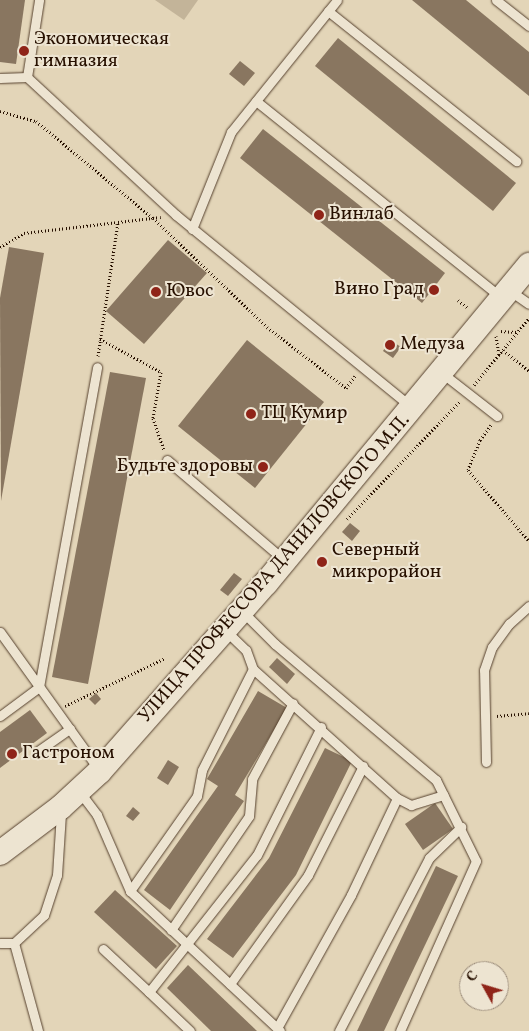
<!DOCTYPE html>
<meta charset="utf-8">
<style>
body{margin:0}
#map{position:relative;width:529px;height:1031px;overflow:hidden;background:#e3d5b8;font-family:Vollkorn,serif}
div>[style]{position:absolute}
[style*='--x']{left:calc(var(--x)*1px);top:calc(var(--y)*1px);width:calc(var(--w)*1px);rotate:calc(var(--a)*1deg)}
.green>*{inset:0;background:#c3b499}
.building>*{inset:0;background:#897660}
.path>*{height:3px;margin-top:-1.5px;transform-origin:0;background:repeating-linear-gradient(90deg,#271000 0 1px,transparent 0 3.5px)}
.roads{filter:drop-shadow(0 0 1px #56412e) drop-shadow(0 0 1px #56412e)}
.lane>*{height:9px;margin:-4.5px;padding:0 4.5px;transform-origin:4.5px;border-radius:4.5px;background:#ede4d1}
.secondary>*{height:24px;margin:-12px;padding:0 12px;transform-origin:12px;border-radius:12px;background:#ede4d1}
.dots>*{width:14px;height:14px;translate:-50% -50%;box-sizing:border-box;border:2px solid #ede4d1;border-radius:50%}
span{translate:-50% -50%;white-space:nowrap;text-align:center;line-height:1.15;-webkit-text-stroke:4px #ede4d1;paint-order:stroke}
.poi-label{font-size:19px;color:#271000}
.left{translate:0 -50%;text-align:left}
.right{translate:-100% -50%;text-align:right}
.street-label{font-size:19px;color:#271000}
.north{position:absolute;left:459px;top:961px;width:50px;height:50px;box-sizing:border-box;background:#ede4d1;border:1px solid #9e8f7d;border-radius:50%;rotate:309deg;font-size:14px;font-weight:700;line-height:20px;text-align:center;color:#271000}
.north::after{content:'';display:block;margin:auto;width:18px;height:22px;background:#8f2418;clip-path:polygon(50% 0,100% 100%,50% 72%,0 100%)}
</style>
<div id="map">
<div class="green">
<div style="clip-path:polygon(155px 0,198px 0,184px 20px)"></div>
</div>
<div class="building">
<div style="clip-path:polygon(0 0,25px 0,16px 64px,0 62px)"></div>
<div style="clip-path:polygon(412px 0,466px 0,529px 52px,529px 96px)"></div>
<div style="clip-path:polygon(338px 38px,516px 183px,493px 211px,315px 66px)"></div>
<div style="clip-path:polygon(240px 61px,255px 73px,244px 86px,229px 74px)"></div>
<div style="clip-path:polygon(263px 129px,445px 273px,422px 303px,240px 158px)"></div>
<div style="clip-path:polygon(168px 240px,207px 273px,144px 344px,106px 311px)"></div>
<div style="clip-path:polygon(9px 247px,44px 253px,1px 501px,0 298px)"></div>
<div style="clip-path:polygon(247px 340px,324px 402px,255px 488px,178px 426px)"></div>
<div style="clip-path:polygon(390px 340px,401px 347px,393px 358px,383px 351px)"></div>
<div style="clip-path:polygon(110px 372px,146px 378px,88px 684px,52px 677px)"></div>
<div style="clip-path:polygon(350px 523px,360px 531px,352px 541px,342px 532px)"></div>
<div style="clip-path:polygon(234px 573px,242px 579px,228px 596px,220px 590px)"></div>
<div style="clip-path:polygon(277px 658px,295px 674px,287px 684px,269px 667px)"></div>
<div style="clip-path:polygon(258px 691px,287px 708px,235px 795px,244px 801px,170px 910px,144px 890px,218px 786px,207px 779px)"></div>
<div style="clip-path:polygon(96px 693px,101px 699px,95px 705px,89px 699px)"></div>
<div style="clip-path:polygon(30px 710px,47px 733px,0 768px,0 732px)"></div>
<div style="clip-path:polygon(325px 748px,352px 761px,296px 875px,233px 958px,207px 939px,269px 858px)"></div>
<div style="clip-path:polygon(168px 760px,179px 767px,168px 785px,157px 778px)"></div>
<div style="clip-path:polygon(435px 803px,453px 829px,423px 850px,405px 824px)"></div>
<div style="clip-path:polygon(133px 807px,140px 813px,133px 821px,126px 816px)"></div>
<div style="clip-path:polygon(436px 866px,458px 876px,384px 1031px,357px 1031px)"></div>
<div style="clip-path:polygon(115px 890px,177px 946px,156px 969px,94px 912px)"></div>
<div style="clip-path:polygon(188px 965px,257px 1031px,211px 1031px,167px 988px)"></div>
</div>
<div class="path">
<div style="--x:0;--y:111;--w:37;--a:16"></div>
<div style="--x:36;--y:121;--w:152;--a:39.7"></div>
<div style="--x:153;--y:218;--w:158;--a:43.7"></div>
<div style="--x:267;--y:327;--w:100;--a:37.7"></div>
<div style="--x:346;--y:388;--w:15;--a:-53"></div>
<div style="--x:0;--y:247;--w:28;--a:-30"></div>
<div style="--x:24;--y:233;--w:95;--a:-6.7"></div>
<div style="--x:458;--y:300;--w:13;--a:39"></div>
<div style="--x:501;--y:331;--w:16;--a:4"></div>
<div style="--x:496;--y:336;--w:19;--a:81"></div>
<div style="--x:100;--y:339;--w:69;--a:28.4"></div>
<div style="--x:161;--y:372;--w:47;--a:99.9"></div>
<div style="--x:153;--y:418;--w:34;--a:71"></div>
<div style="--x:503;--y:350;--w:33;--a:39"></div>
<div style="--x:98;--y:356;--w:135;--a:-81.5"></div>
<div style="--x:118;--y:222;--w:43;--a:-6.6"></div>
<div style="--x:474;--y:385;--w:87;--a:-50.6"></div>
<div style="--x:491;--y:425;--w:19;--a:126"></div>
<div style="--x:480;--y:440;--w:32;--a:112"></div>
<div style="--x:468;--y:470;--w:94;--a:49.3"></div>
<div style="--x:347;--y:519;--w:163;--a:-46.2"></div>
<div style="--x:65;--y:706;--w:111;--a:-25.6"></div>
<div style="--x:497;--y:716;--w:32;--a:-5"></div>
</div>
<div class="roads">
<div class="lane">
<div style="--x:496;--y:0;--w:42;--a:38.2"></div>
<div style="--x:328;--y:11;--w:241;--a:38.6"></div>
<div style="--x:27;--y:77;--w:203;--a:42.8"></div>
<div style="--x:176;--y:215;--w:303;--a:39.2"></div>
<div style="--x:27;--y:77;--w:78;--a:-81.1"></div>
<div style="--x:0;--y:78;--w:27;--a:-2"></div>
<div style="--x:256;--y:101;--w:315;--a:38.7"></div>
<div style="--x:192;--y:229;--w:105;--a:-68.1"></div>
<div style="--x:231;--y:132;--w:169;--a:-51.2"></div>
<div style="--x:509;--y:290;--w:24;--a:35"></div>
<div style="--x:442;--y:373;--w:70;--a:38"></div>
<div style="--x:167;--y:460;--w:153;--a:40.5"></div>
<div style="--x:242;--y:611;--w:47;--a:45"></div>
<div style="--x:275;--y:644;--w:211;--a:40.2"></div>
<div style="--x:436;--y:780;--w:90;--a:63.7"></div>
<div style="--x:476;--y:861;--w:186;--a:114.1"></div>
<div style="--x:226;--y:631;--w:28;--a:44"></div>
<div style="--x:246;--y:650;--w:20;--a:70"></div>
<div style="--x:253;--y:669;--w:193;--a:41.9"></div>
<div style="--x:397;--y:798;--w:16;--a:27"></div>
<div style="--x:411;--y:805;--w:34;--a:-17"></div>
<div style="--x:0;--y:632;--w:170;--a:54.3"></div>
<div style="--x:0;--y:716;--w:49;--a:-36.6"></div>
<div style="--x:39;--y:687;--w:325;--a:-79.7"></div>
<div style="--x:38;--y:751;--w:39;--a:-35"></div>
<div style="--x:486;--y:762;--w:92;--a:-91.2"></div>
<div style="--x:484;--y:670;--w:24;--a:-71"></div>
<div style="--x:492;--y:647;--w:29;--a:-54"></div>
<div style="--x:509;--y:624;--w:27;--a:-42"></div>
<div style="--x:79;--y:791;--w:30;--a:53"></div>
<div style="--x:97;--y:815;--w:83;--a:66.5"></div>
<div style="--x:130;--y:891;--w:205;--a:43"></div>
<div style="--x:130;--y:891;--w:116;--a:-54.8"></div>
<div style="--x:197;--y:796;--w:26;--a:-79"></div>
<div style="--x:202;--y:770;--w:113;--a:-63.2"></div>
<div style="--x:171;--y:930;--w:138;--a:-55.6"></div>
<div style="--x:249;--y:816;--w:37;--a:-85"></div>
<div style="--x:252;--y:779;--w:86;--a:-61.7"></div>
<div style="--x:0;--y:943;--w:14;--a:0"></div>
<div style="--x:14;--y:943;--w:41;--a:-43"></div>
<div style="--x:44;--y:915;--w:42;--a:-72"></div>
<div style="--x:57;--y:875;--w:62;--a:-86.3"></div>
<div style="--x:14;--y:943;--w:91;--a:74.7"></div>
<div style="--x:103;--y:949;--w:63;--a:43.1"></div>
<div style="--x:230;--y:984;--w:134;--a:-54.4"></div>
<div style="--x:308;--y:875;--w:122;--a:-63.2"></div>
<div style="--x:277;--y:1028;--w:152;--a:-60.9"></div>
<div style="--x:351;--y:895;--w:107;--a:-64.6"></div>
<div style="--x:190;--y:1031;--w:57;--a:-136.4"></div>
<div style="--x:149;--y:992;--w:174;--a:-51.8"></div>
<div style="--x:257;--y:855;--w:143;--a:-63.4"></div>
<div style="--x:339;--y:1031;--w:195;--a:-62.5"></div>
<div style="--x:429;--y:858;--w:45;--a:-44.1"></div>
</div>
<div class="secondary">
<div style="--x:0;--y:853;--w:76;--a:-37"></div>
<div style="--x:61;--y:807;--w:53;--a:-42.7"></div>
<div style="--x:100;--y:771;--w:251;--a:-48.6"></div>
<div style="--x:266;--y:583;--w:413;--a:-50.4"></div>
</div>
</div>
<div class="dots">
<div style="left:24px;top:51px;background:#8f2418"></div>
<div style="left:319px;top:215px;background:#8f2418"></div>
<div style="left:434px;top:290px;background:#8f2418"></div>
<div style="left:156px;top:292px;background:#8f2418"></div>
<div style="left:390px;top:345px;background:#8f2418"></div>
<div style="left:251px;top:414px;background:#8f2418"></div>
<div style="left:263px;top:467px;background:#8f2418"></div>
<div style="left:322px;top:562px;background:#8f2418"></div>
<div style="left:12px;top:754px;background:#8f2418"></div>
</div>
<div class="poi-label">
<span class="left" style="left:34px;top:51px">Экономическая<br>гимназия</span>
<span class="left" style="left:329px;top:215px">Винлаб</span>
<span class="right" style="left:424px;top:290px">Вино Град</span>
<span class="left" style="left:166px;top:292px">Ювос</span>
<span class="left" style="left:400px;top:345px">Медуза</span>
<span class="left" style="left:261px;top:414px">ТЦ Кумир</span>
<span class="right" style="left:253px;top:467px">Будьте здоровы</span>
<span class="left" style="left:332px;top:562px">Северный<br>микрорайон</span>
<span class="left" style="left:22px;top:754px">Гастроном</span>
</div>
<div class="street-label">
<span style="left:275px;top:569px;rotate:-49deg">УЛИЦА ПРОФЕССОРА ДАНИЛОВСКОГО М.П.</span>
</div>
<div class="north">С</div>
</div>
